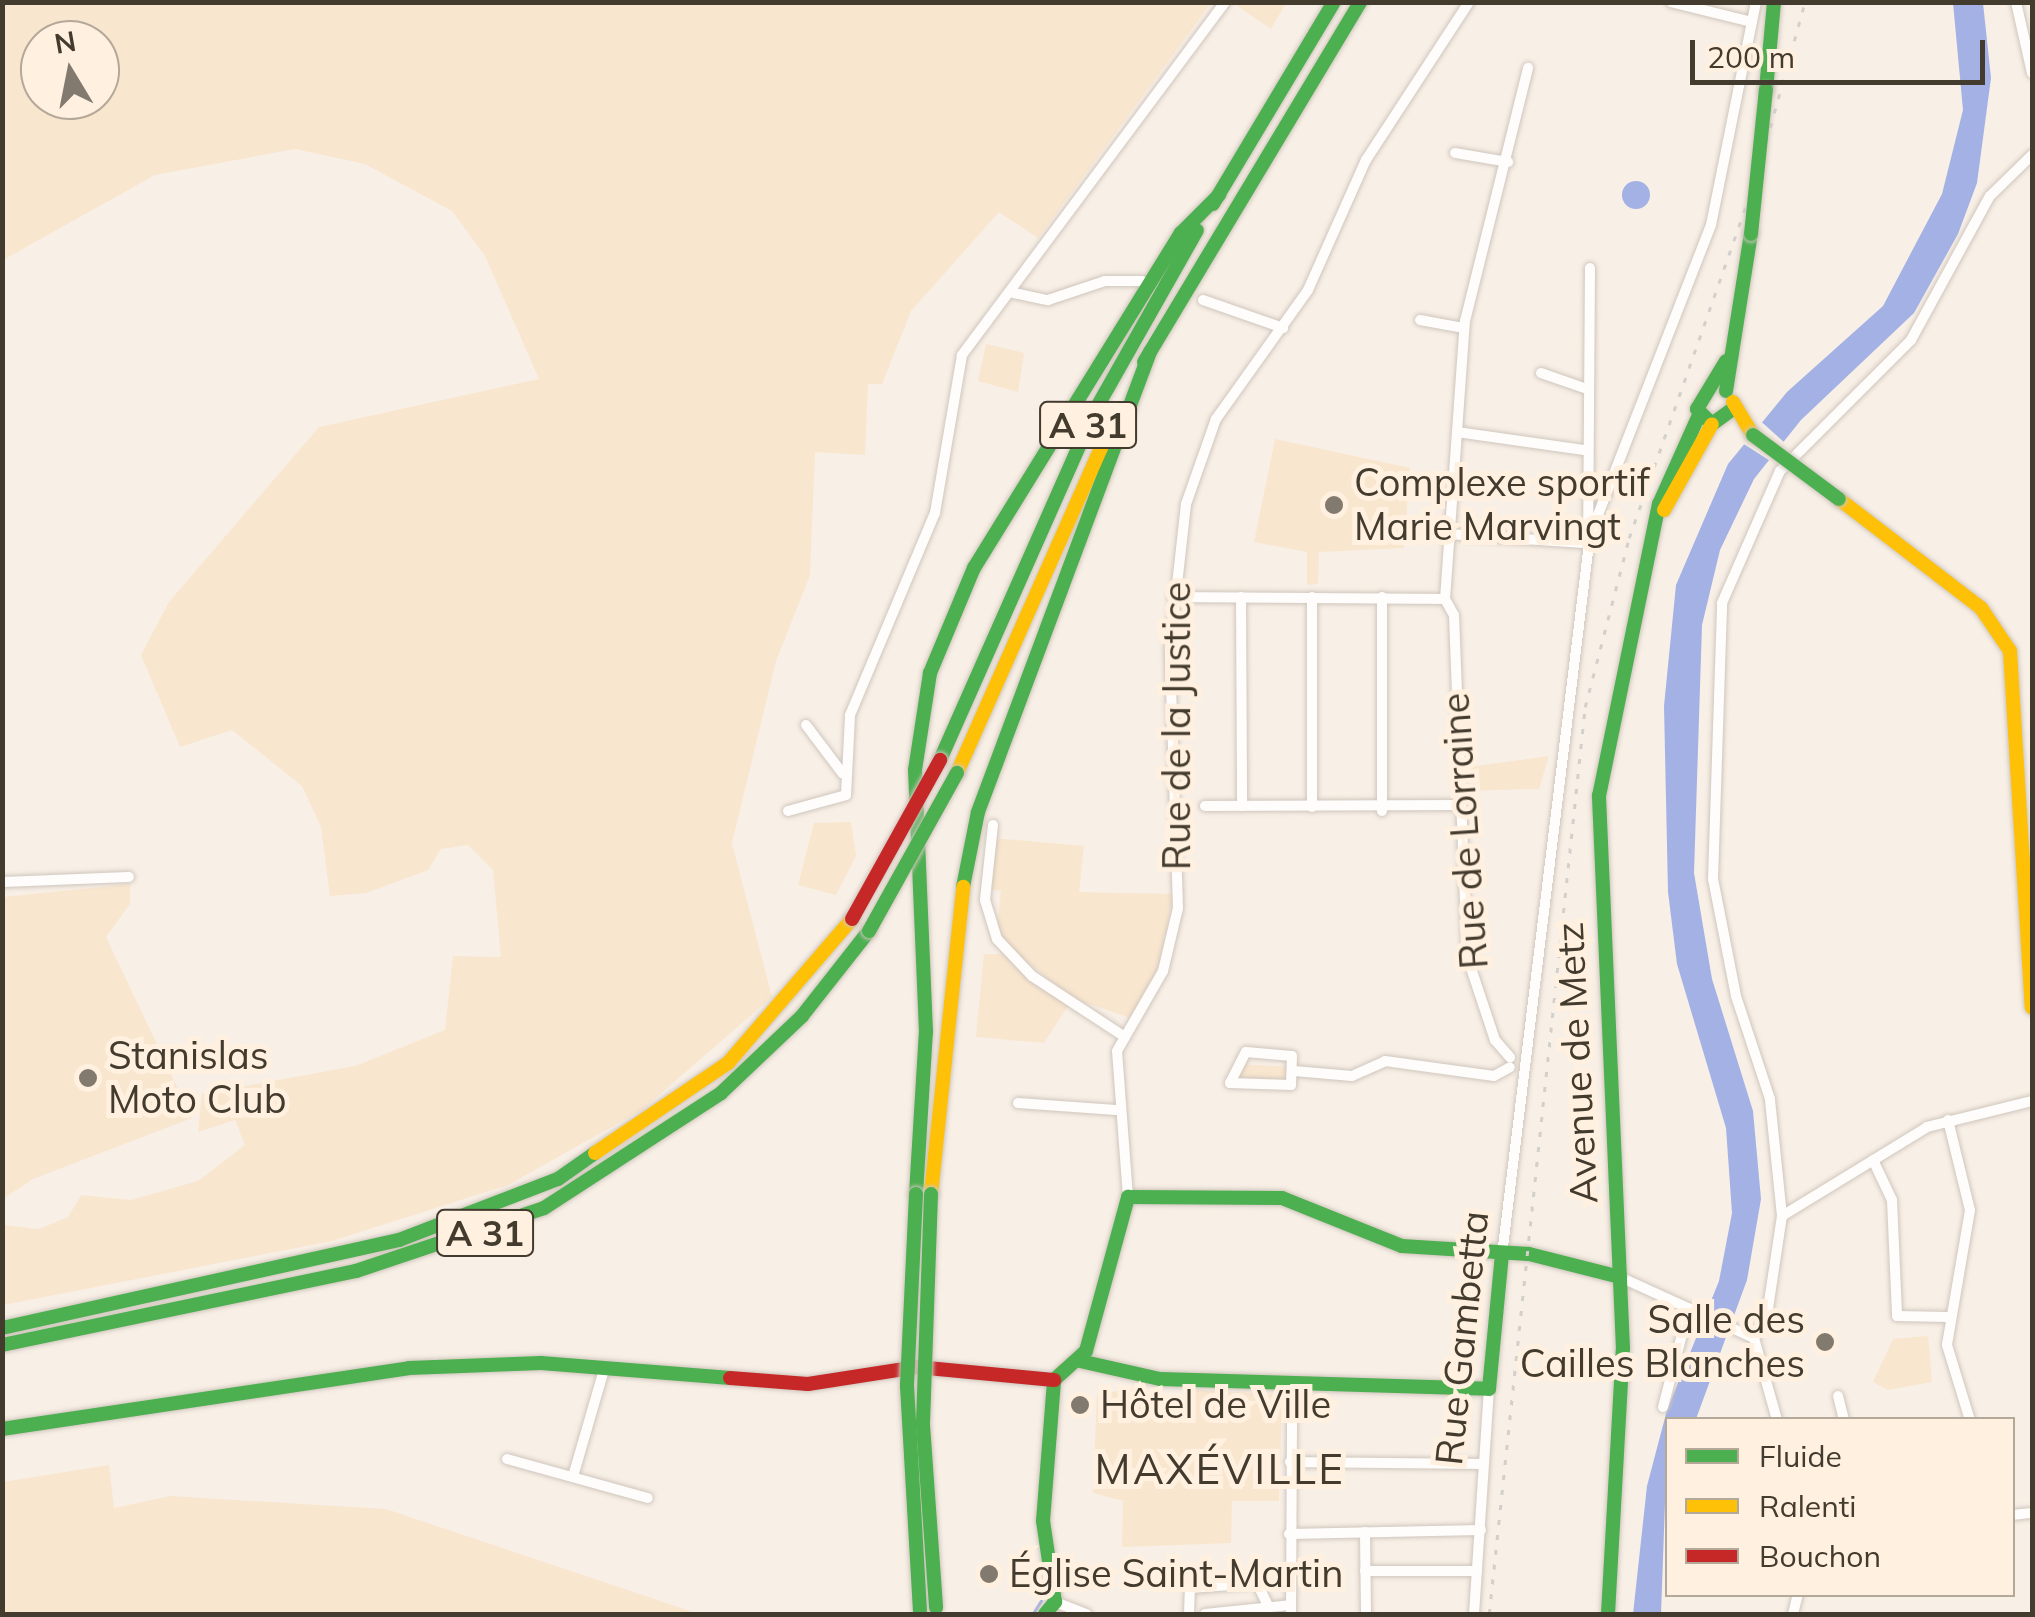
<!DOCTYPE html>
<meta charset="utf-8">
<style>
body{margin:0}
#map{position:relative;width:2035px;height:1617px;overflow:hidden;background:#f8efe6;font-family:Mulish,sans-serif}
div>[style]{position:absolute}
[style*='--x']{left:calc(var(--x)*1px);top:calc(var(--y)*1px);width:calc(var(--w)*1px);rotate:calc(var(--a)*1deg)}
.green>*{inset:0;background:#f9e6cf}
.water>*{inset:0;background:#a3b1e5}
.round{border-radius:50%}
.pier>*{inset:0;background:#f8efe6}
.stream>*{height:2.5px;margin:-1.25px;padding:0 1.25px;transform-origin:1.25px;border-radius:1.25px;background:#a3b1e5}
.roads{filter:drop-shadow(0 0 2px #cfc6bd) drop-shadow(0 0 2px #cfc6bd)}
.street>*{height:10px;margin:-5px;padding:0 5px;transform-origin:5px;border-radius:5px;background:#fefdfb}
.fast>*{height:14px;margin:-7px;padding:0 7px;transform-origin:7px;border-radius:7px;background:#4caf50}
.slow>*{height:14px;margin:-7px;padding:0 7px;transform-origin:7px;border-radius:7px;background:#ffc107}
.jam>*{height:14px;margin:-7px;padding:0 7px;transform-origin:7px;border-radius:7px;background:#c62828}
.rail>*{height:2.5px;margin-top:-1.25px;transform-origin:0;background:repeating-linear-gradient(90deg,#d3d0cc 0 5px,transparent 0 15px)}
.bridges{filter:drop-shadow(0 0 2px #cfc6bd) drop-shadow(0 0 2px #cfc6bd)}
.fast-bridge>*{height:14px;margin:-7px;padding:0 7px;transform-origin:7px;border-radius:7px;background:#4caf50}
.jam-bridge>*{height:14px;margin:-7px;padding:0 7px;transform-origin:7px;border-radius:7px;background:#c62828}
.dots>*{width:28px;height:28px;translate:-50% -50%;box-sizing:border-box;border:5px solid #fff0df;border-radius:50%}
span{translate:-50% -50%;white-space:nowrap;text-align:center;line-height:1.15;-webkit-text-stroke:10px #fff0df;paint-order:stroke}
.shield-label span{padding:2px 8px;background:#fff0df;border:2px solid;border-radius:8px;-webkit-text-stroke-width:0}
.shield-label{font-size:35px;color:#443b2f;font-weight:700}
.poi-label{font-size:38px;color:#443b2f}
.left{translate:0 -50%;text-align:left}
.right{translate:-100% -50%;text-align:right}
.street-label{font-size:38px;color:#443b2f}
.quarter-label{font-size:42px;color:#443b2f;letter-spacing:2.5px}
.frame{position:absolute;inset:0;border:5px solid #443b2f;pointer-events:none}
.legend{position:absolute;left:1665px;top:1417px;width:350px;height:180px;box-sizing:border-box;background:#fff0df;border:2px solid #b4a899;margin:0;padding:12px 18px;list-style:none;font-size:30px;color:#443b2f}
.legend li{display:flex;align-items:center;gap:20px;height:50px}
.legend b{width:50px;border:2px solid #b4a899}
.north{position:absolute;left:20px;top:20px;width:100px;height:100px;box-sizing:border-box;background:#fff0df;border:2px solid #b4a899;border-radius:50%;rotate:350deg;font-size:28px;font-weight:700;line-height:40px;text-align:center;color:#443b2f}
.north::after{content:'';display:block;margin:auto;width:35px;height:45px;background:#837a6f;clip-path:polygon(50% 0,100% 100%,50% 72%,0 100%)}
.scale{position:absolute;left:1690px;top:40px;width:295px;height:45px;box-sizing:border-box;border:5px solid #443b2f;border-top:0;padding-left:12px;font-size:30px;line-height:35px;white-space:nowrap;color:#443b2f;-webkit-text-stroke:8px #fff0df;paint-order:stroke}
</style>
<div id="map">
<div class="green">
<div style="clip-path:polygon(evenodd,2px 3px,1211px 3px,1038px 238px,999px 212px,911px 311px,882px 384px,868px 384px,865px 455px,815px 452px,810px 575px,776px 661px,732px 843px,772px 997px,642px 1110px,508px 1185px,332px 1241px,3px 1305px,3px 1225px,39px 1229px,68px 1217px,81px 1195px,131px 1200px,198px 1181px,245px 1145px,235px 1120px,198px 1132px,202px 1094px,355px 1066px,445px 1030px,453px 956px,501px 957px,493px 870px,468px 845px,441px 849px,428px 870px,366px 893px,330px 896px,321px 827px,302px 786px,232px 730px,180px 747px,141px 655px,169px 602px,319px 427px,539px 379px,485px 256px,452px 211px,365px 164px,295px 149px,155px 175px,3px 260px,2px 3px,100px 40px,100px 100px,40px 100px,40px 40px,100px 40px)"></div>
<div style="clip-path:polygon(1233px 3px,1233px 2px,1286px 3px,1271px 29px)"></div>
<div style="clip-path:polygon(986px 344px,1024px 353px,1018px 392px,978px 381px)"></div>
<div style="clip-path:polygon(1275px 439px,1410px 468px,1404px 548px,1319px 552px,1318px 584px,1307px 585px,1307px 552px,1254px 542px)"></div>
<div style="clip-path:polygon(1549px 756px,1539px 789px,1462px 791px,1461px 768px)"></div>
<div style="clip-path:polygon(851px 822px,856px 856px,836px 895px,798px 885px,814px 823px)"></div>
<div style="clip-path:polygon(992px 838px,1084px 846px,1079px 892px,1174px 894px,1156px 976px,1131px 1018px,1074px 999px,1008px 947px,997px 931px,1001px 891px,990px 889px)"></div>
<div style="clip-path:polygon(130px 884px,130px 904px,106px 937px,192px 1118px,33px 1179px,3px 1199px,3px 897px)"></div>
<div style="clip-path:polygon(984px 954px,1002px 954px,1068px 1006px,1044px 1043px,976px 1037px)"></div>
<div style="clip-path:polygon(1236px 1064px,1291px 1067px,1291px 1082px,1238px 1080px)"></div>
<div style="clip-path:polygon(1928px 1336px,1932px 1382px,1888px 1390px,1873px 1382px,1893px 1339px)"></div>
<div style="clip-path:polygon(1148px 1385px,1148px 1396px,1191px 1401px,1193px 1390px,1273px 1394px,1282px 1402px,1279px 1501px,1232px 1501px,1231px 1543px,1122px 1547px,1123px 1501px,1093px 1493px,1097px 1395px)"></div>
<div style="clip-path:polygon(109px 1465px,114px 1508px,170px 1496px,386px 1509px,699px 1614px,3px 1614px,3px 1482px)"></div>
</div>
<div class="water">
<div style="clip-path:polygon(1953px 3px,1983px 3px,1991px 78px,1977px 183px,1958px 234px,1914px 313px,1801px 420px,1754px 479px,1720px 550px,1702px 625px,1694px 873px,1712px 979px,1753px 1111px,1761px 1199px,1747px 1280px,1696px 1419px,1668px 1420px,1661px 1614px,1633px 1614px,1647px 1486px,1667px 1410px,1719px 1281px,1732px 1213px,1726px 1128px,1677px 964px,1668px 892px,1664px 706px,1676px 585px,1728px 464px,1787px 392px,1883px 306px,1942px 194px,1963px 110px)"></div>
<div class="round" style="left:1622px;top:181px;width:28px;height:28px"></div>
</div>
<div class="pier">
<div style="clip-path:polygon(1757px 418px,1786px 444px,1772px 462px,1739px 441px)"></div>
</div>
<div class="stream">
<div style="--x:1034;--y:1612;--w:13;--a:-58"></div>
</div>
<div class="roads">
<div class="street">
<div style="--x:1671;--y:2;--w:83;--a:13.9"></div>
<div style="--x:2016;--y:2;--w:73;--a:77.3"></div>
<div style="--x:1455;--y:153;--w:54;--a:9.6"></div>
<div style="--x:1014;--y:293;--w:35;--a:12"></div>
<div style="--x:1048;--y:300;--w:60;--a:-18.4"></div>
<div style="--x:1105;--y:281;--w:37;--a:0"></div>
<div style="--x:1203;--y:300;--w:85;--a:19.3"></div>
<div style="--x:1420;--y:320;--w:45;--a:10.3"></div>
<div style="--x:1541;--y:373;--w:46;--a:19.2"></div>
<div style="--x:1457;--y:432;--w:128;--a:8.1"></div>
<div style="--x:1450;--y:534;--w:137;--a:3.8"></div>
<div style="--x:1587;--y:543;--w:341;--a:-68.7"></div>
<div style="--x:1711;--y:225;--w:227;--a:-78.6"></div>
<div style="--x:1173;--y:597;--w:272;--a:0.4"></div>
<div style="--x:1241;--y:597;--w:209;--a:89.7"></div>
<div style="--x:1445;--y:599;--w:279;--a:-85.9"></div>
<div style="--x:1465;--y:321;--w:261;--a:-76"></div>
<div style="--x:1445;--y:599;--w:18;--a:61"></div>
<div style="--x:1454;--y:615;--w:341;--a:87.8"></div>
<div style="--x:1467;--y:956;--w:89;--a:71.6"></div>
<div style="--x:1495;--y:1040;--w:23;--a:49"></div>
<div style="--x:806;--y:725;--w:61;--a:52.9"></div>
<div style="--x:1205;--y:806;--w:250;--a:-0.2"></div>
<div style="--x:1312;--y:807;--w:210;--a:-90"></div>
<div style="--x:788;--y:811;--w:60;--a:-15.4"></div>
<div style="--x:846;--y:795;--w:80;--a:-87.1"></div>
<div style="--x:850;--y:715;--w:219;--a:-67.2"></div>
<div style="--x:935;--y:513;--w:160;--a:-80.3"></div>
<div style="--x:962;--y:355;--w:440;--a:-53.3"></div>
<div style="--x:1382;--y:811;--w:214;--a:-90"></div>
<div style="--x:993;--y:825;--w:75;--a:96.1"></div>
<div style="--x:985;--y:900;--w:41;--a:72.9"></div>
<div style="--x:997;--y:939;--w:51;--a:46.6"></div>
<div style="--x:1032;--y:976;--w:111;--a:33.3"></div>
<div style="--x:2;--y:882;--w:127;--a:-2.3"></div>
<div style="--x:1246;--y:1052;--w:46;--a:5"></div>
<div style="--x:1292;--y:1056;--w:29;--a:92"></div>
<div style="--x:1291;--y:1085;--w:61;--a:-178.1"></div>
<div style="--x:1230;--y:1083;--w:35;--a:-63"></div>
<div style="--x:1294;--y:1071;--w:58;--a:4.9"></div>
<div style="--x:1352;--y:1076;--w:36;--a:-24"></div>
<div style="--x:1385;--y:1061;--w:110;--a:7.8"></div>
<div style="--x:1494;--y:1076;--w:18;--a:-29"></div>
<div style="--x:1018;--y:1103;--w:98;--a:4.1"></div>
<div style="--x:1948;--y:1120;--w:93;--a:76.3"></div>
<div style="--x:1970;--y:1210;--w:137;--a:99.7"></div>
<div style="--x:1947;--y:1345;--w:78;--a:73"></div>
<div style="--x:1873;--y:1160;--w:44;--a:64.6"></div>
<div style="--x:1892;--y:1200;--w:116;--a:87.5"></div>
<div style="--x:1897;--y:1316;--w:51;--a:1.1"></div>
<div style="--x:1128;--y:1197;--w:146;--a:-94.3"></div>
<div style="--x:1117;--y:1051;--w:92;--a:-60.1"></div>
<div style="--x:1163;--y:971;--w:65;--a:-76.6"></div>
<div style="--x:1178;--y:908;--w:261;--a:-91.8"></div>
<div style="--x:1170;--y:647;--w:144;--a:-83.6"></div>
<div style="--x:1186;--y:504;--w:90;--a:-70.6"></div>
<div style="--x:1216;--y:419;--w:158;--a:-54.5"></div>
<div style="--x:1308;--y:290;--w:142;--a:-66"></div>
<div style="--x:1366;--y:160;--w:189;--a:-56.9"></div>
<div style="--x:1782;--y:1216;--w:170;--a:-31.5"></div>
<div style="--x:1927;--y:1127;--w:108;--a:-13.9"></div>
<div style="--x:1502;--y:1255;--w:708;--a:-83.03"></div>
<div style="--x:1588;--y:552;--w:284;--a:-89.6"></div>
<div style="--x:1620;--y:1277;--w:147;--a:24.5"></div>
<div style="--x:1754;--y:1338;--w:85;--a:74.3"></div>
<div style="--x:1754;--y:1338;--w:26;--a:-61"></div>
<div style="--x:1767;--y:1315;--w:100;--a:-81.4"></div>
<div style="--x:1782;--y:1216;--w:118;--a:-95.9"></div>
<div style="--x:1770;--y:1099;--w:108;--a:-108.3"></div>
<div style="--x:1736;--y:996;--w:119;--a:-101.1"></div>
<div style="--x:1713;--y:879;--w:276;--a:-88.1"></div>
<div style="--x:1722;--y:603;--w:144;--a:-66.3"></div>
<div style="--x:1780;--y:471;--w:185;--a:-45"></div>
<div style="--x:1911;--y:340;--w:164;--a:-61.3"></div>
<div style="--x:1990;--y:196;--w:59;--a:-44.3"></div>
<div style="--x:1838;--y:1396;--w:25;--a:76"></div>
<div style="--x:1663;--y:1407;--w:102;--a:-75.3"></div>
<div style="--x:507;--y:1459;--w:146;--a:15.5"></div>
<div style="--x:1290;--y:1462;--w:192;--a:0.6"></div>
<div style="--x:574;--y:1473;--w:107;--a:-73.8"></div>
<div style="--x:2012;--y:1515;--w:20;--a:-6"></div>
<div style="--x:1365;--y:1532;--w:82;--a:89.3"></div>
<div style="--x:1289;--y:1534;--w:192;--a:-1.2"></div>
<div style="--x:1365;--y:1571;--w:112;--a:0"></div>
<div style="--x:1055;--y:1602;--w:34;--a:21"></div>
<div style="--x:1189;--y:1614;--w:26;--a:-88"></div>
<div style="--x:1190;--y:1588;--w:67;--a:-4.3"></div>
<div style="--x:1257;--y:1583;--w:25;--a:64"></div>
<div style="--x:1205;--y:1614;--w:85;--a:-6"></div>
<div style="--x:1291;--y:1614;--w:229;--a:-89.7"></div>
<div style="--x:1474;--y:1614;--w:225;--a:-86.2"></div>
<div style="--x:1793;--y:1614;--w:21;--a:-76"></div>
</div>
<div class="fast">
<div style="--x:1766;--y:90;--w:88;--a:-84.8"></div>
<div style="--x:1213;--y:204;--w:235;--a:-59.1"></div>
<div style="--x:1726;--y:361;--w:56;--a:121.1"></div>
<div style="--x:1697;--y:409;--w:21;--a:45"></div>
<div style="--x:1712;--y:424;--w:26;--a:-36"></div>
<div style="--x:1144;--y:362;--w:420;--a:-59"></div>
<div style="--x:1726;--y:391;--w:159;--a:-81"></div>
<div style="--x:940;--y:760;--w:378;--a:-66.1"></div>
<div style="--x:1093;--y:414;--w:211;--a:-60.5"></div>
<div style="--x:963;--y:887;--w:76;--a:-78.7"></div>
<div style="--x:978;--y:812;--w:491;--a:-69.5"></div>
<div style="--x:916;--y:1194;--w:162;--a:-86.5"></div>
<div style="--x:926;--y:1032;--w:262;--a:-92.4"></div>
<div style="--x:915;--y:770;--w:98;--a:-81.2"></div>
<div style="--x:930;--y:673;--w:114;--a:-67.3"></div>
<div style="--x:974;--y:568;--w:394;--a:-58.3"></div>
<div style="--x:1181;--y:233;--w:54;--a:-45"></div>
<div style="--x:2;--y:1328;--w:407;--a:-12.5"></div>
<div style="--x:399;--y:1240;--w:170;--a:-21"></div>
<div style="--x:558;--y:1179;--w:45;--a:-35.1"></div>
<div style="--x:2;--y:1345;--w:362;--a:-11.8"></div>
<div style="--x:356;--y:1271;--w:198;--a:-18.5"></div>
<div style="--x:544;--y:1208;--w:211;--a:-33"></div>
<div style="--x:721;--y:1093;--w:112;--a:-43.5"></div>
<div style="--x:802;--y:1016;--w:108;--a:-51.8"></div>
<div style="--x:1080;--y:1361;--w:82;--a:12.7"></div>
<div style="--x:1160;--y:1379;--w:329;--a:1.7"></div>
<div style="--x:1489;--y:1389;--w:135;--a:-84.5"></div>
<div style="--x:1054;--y:1380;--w:43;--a:-42.2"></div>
<div style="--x:1086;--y:1351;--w:160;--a:-74.7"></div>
<div style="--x:1128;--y:1197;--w:154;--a:0.4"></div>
<div style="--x:1282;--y:1198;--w:129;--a:21.8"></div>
<div style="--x:1402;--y:1246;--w:127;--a:3.6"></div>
<div style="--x:1529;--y:1254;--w:94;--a:14.2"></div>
<div style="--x:2;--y:1429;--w:412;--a:-8.5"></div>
<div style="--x:409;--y:1368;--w:132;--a:-2.2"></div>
<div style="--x:541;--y:1363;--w:190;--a:4.5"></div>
<div style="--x:1045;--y:1614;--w:16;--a:-50"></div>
<div style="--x:1055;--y:1602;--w:82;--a:-98.4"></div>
<div style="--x:1043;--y:1521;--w:141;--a:-85.5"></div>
<div style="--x:1608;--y:1614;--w:265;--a:-86.8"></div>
<div style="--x:1623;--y:1349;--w:554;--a:-92.49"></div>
<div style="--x:1599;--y:796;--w:298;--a:-78.4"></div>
<div style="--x:1659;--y:504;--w:98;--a:-65.8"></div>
</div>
<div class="slow">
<div style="--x:1733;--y:402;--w:39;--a:59"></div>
<div style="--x:1839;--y:499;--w:179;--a:37.5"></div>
<div style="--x:1981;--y:608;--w:52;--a:56"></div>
<div style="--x:2010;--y:651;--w:357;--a:86.5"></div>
<div style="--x:1664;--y:510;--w:98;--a:-60.8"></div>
<div style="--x:957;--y:773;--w:381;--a:-66.1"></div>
<div style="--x:595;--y:1153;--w:161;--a:-34.1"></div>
<div style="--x:728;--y:1063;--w:190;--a:-49.3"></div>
<div style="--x:931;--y:1194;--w:309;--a:-84"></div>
</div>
<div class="jam">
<div style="--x:730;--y:1378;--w:78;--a:4.4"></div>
<div style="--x:808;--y:1384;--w:109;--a:-8.9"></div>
<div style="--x:916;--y:1367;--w:139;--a:5.4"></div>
</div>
</div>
<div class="rail">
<div style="--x:1489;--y:1614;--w:912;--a:-83.96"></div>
<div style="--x:1585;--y:707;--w:175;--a:-75.4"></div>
<div style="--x:1629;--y:538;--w:389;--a:-70.6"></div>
<div style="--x:1758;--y:171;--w:175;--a:-74.5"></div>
</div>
<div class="bridges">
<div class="fast-bridge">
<div style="--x:1751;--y:234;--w:145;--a:-84.1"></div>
<div style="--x:1753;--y:435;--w:107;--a:36.7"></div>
<div style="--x:869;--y:931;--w:181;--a:-60.9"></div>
<div style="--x:916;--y:1194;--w:192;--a:92.7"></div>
<div style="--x:907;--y:1386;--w:225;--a:86.7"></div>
<div style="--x:931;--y:1194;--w:231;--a:92"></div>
<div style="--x:923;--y:1425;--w:183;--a:85.9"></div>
</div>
<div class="jam-bridge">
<div style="--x:852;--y:919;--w:182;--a:-61"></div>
</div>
</div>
<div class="dots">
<div style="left:1334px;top:505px;background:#837a6f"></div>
<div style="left:88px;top:1078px;background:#837a6f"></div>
<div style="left:1825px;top:1342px;background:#837a6f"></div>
<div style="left:1080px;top:1405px;background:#837a6f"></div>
<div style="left:989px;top:1574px;background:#837a6f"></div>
</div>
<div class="shield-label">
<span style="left:1088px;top:425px">A 31</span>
<span style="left:485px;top:1233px">A 31</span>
</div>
<div class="poi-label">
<span class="left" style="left:1354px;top:505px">Complexe sportif<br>Marie Marvingt</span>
<span class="left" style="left:108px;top:1078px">Stanislas<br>Moto Club</span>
<span class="right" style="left:1805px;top:1342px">Salle des<br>Cailles Blanches</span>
<span class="left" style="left:1100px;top:1405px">Hôtel de Ville</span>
<span class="left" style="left:1009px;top:1574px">Église Saint-Martin</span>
</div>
<div class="street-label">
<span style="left:1177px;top:726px;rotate:-90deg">Rue de la Justice</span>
<span style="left:1465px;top:831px;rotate:-94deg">Rue de Lorraine</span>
<span style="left:1577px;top:1063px;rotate:-93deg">Avenue de Metz</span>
<span style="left:1462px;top:1338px;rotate:-84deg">Rue Gambetta</span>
</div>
<div class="quarter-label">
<span style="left:1220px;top:1469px">MAXÉVILLE</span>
</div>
<div class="frame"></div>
<ul class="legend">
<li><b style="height:12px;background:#4caf50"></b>Fluide</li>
<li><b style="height:12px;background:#ffc107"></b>Ralenti</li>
<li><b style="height:12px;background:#c62828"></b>Bouchon</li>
</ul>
<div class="north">N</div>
<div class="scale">200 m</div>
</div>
